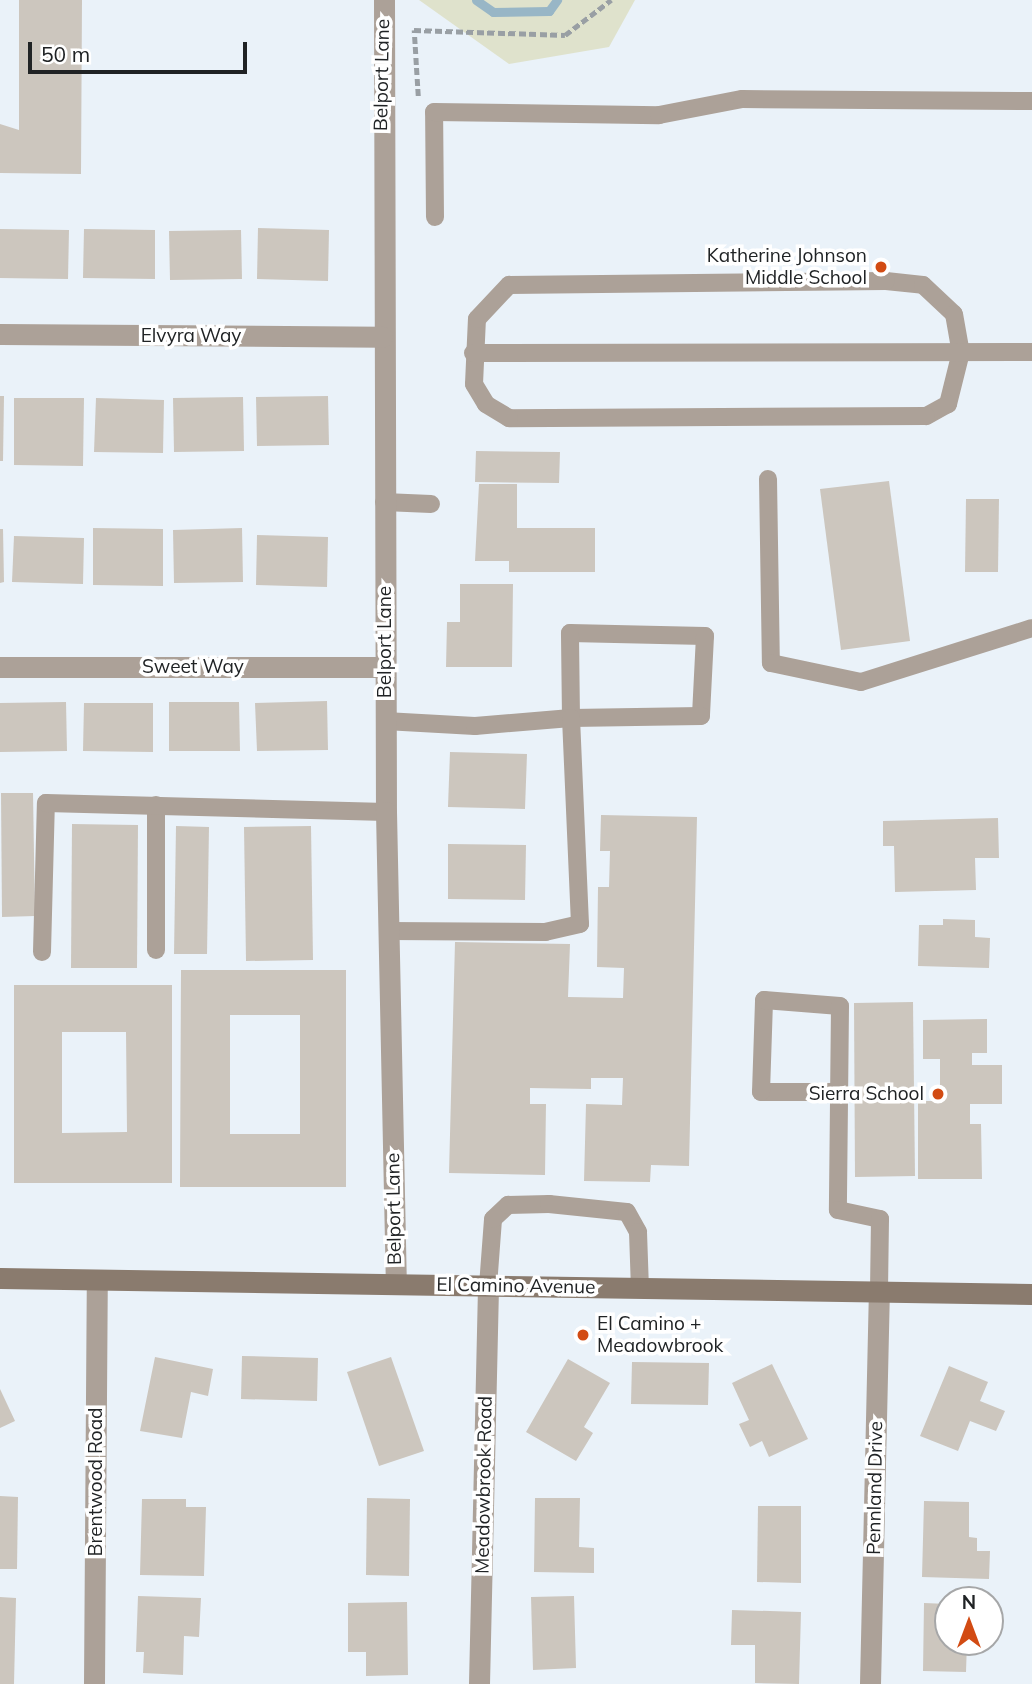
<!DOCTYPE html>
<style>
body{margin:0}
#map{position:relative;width:1032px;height:1684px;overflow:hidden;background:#eaf2f9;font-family:Mulish,sans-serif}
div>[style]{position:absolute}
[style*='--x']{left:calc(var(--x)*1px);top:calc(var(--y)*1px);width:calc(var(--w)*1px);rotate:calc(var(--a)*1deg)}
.green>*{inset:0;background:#dfe2cc}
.stream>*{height:9px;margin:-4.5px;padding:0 4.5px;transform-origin:4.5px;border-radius:4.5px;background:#98b6c6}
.building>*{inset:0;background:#ccc6be}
.path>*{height:4.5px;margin-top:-2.25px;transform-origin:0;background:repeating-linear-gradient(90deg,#999fa4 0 7px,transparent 0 10.5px)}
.lane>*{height:18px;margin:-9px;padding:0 9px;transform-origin:9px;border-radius:9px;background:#aca198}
.street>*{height:21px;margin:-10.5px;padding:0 10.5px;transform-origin:10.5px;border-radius:10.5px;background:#aca198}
.secondary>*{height:21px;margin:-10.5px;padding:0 10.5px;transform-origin:10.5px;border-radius:10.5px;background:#8a7b6e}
.dots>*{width:19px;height:19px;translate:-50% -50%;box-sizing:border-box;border:4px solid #fff;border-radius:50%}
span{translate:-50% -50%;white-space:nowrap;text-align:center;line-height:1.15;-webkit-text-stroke:7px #fff;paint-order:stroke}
.street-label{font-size:19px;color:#202325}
.poi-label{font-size:19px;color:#202325}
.right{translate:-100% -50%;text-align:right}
.left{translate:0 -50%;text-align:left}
.north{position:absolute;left:934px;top:1586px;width:70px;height:70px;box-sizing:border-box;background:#fff;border:2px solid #a6a7a8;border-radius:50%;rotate:0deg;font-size:19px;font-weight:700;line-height:28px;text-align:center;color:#202325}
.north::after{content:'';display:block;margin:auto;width:24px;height:32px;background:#d24b13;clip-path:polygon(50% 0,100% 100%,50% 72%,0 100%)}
.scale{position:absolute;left:28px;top:42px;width:219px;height:32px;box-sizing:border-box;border:4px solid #202325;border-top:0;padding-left:9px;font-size:21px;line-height:24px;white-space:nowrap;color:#202325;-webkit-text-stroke:5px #fff;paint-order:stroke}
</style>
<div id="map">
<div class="green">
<div style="clip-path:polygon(419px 0,635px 0,609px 47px,509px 64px)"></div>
</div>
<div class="stream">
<div style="--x:476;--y:0;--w:21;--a:35"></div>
<div style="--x:493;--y:12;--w:56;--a:-1"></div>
<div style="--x:549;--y:11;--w:14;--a:-54"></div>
</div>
<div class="building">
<div style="clip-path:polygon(19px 0,82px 0,81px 174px,0 173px,0 124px,19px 130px)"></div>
<div style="clip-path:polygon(258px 228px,329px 230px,328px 281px,257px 279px)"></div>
<div style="clip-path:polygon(0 229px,69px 230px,68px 279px,0 278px)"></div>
<div style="clip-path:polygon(84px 229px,155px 230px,155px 279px,83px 278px)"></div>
<div style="clip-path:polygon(241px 230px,242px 279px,170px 280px,169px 231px)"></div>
<div style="clip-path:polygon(0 396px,4px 396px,3px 461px,0 461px)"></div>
<div style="clip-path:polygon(328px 396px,329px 445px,257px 446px,256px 397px)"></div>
<div style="clip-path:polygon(243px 397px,244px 451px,174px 452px,173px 398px)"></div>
<div style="clip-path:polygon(14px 398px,84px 398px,83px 466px,14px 465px)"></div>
<div style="clip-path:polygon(96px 398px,164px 400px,163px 453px,94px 452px)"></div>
<div style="clip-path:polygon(476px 451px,560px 452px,559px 483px,475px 482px)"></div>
<div style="clip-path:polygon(889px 481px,910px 641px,841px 650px,820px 489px)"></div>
<div style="clip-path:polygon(479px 484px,517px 484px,517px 528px,595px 528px,595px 572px,509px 572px,509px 561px,475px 561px)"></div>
<div style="clip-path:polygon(966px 499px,999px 499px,998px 572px,965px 572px)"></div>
<div style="clip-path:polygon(93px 528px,163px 529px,163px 586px,93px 585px)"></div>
<div style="clip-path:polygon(242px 528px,243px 582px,174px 583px,173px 530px)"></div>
<div style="clip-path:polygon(0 529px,3px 529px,4px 582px,0 583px)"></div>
<div style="clip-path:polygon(257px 535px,328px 537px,327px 587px,256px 585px)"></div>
<div style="clip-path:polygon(14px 536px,84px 538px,83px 584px,12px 582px)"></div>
<div style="clip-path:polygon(460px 584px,513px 584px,512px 667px,446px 667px,447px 622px,460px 622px)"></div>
<div style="clip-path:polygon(327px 701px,328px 750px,257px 751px,255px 703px)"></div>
<div style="clip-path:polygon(66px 702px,67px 751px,0 752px,0 703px)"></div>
<div style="clip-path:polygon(169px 702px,239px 702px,240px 751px,169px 751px)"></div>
<div style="clip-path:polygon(84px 703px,153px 703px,153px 752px,83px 751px)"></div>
<div style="clip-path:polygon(450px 752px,527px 754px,525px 809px,448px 807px)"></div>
<div style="clip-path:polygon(1px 793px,33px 793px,35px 916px,2px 917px)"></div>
<div style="clip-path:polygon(601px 815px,697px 817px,689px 1166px,651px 1165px,650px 1182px,584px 1181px,586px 1104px,622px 1105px,623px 1078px,591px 1078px,591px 1089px,530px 1088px,530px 1104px,546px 1104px,545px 1175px,449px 1173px,455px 942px,570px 944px,568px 997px,623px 998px,624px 968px,597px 967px,598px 887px,609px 887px,610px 851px,600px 851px)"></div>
<div style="clip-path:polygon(998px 818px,999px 858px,975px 858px,976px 890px,895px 892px,894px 846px,883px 846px,883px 821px)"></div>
<div style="clip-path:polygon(72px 824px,138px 825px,137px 968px,71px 968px)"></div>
<div style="clip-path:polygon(176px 826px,209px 827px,207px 954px,174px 954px)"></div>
<div style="clip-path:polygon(311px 826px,313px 960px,246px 961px,244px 827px)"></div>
<div style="clip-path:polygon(448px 844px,526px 845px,525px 900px,448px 899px)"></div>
<div style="clip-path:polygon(943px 919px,975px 920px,975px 937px,990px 938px,989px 968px,918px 966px,919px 925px,943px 925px)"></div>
<div style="clip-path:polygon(evenodd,181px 970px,346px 970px,346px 1187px,180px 1187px,181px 970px,230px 1015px,300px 1015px,300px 1134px,230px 1134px,230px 1015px)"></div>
<div style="clip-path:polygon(evenodd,14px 985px,172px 985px,172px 1183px,14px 1183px,14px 985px,62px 1032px,126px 1032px,127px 1132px,62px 1133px,62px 1032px)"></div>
<div style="clip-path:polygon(913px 1002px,915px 1176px,855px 1177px,854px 1003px)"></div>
<div style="clip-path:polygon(987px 1019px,987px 1053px,972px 1053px,972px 1065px,1002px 1065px,1002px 1104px,970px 1104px,970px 1124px,981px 1124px,982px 1179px,918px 1179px,918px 1101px,940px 1101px,940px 1059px,923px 1059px,923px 1020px)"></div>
<div style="clip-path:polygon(242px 1356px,318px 1358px,317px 1401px,241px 1399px)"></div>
<div style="clip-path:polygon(155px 1357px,213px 1369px,208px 1396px,191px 1392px,182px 1438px,140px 1431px)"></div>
<div style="clip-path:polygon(391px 1357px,424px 1451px,379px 1466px,347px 1372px)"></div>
<div style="clip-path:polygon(568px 1359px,610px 1383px,584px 1427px,593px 1433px,576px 1461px,526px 1432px)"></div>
<div style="clip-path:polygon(632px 1362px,709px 1363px,708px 1405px,631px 1404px)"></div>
<div style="clip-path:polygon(772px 1364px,808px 1439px,769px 1457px,762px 1441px,750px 1447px,739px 1424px,749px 1420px,732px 1383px)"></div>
<div style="clip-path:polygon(949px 1366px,988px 1382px,980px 1401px,1005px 1411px,996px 1431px,970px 1421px,958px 1451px,920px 1436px)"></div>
<div style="clip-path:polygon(0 1389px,15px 1421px,0 1428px)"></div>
<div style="clip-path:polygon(0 1496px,18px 1497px,17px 1569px,0 1569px)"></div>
<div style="clip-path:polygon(367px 1498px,410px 1499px,409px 1576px,366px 1575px)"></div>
<div style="clip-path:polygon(535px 1498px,580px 1498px,579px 1547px,594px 1548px,594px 1573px,534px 1572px)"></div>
<div style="clip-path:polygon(142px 1499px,186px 1499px,186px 1507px,206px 1507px,204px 1576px,140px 1575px)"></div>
<div style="clip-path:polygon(924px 1501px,969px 1502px,969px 1537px,977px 1538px,977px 1551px,990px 1551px,989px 1579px,922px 1577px)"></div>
<div style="clip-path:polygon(758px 1506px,801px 1506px,801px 1583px,757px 1582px)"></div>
<div style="clip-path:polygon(138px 1596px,201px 1598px,199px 1637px,184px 1636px,183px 1675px,143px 1673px,144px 1652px,136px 1652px)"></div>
<div style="clip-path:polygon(574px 1596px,576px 1668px,533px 1670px,531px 1597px)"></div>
<div style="clip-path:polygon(0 1597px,16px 1598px,14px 1684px,0 1684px)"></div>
<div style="clip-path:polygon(407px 1602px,408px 1675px,366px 1676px,366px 1652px,348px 1652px,348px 1603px)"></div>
<div style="clip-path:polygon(924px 1603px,948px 1604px,948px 1642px,967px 1642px,966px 1672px,923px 1671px)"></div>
<div style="clip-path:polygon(732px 1610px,801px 1612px,799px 1684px,755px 1683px,755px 1645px,731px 1645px)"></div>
</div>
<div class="path">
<div style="--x:418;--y:96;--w:66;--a:-93.5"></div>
<div style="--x:414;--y:30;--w:151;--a:1.9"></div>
<div style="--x:565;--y:35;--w:58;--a:-37.3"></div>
</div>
<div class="lane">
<div style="--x:435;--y:217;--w:105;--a:-90.5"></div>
<div style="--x:434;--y:112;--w:225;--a:0.8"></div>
<div style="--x:659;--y:115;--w:85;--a:-10.9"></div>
<div style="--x:742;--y:99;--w:290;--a:0.4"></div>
<div style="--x:886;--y:281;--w:37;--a:6"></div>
<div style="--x:923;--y:285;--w:42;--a:43.1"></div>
<div style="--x:954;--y:314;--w:39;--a:80"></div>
<div style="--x:961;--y:352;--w:54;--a:104"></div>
<div style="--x:948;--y:404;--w:25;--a:151"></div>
<div style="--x:926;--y:416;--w:417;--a:179.7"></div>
<div style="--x:509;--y:418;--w:27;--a:-149"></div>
<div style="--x:486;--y:404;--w:23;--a:-121"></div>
<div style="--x:474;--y:384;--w:65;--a:-87.4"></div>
<div style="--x:477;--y:319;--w:47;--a:-46.7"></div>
<div style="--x:509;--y:285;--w:377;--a:-0.6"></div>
<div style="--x:473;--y:353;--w:559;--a:-0.1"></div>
<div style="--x:768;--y:479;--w:184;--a:89.1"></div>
<div style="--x:771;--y:663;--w:92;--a:11.9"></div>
<div style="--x:861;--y:682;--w:179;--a:-17.5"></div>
<div style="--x:384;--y:502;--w:47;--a:2.4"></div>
<div style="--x:570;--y:633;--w:135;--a:1.3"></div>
<div style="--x:705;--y:636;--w:80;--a:92.9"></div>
<div style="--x:701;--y:716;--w:130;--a:179.1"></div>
<div style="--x:571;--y:718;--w:85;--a:-90.7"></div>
<div style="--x:385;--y:721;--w:90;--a:3.2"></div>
<div style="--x:475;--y:726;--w:96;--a:-4.8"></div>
<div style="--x:571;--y:718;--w:206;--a:87.5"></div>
<div style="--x:580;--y:924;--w:36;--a:167"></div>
<div style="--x:545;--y:932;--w:157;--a:-179.6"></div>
<div style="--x:156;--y:805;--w:145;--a:90"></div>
<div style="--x:42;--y:952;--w:149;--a:-88.5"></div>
<div style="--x:46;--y:803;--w:340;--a:1.5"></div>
<div style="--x:839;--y:1092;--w:78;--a:180"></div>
<div style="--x:761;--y:1092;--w:92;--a:-88.1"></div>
<div style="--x:764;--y:1000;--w:76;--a:4.5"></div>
<div style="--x:840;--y:1006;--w:204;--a:90.6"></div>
<div style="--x:838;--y:1210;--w:43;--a:12.1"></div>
<div style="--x:880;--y:1219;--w:72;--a:90.8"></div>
<div style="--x:488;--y:1286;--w:67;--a:-85.7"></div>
<div style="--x:493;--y:1219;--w:21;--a:-43"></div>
<div style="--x:508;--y:1205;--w:41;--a:-1.4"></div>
<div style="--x:549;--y:1204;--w:78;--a:5.9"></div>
<div style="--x:627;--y:1212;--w:23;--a:61"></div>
<div style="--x:638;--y:1232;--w:56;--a:88"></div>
</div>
<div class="street">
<div style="--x:384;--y:0;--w:812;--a:89.86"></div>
<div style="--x:386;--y:812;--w:472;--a:88.8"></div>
<div style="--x:0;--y:334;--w:382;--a:0.4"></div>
<div style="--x:0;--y:667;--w:385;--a:0"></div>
<div style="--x:94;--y:1684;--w:404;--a:-89.6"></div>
<div style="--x:479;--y:1684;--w:398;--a:-88.7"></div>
<div style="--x:870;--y:1684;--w:393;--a:-88.7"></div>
</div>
<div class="secondary">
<div style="--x:0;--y:1278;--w:1032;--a:0.89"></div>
</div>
<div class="dots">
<div style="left:881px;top:267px;background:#d24b13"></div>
<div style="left:938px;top:1094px;background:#d24b13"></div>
<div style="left:583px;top:1335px;background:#d24b13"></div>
</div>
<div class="street-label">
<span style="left:382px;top:75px;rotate:-89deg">Belport Lane</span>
<span style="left:191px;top:336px">Elvyra Way</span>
<span style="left:385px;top:642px;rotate:-90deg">Belport Lane</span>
<span style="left:193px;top:667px">Sweet Way</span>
<span style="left:394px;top:1209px;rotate:-91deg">Belport Lane</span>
<span style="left:516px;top:1286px;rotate:1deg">El Camino Avenue</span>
<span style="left:96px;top:1482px;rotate:-90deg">Brentwood Road</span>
<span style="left:484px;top:1485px;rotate:-89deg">Meadowbrook Road</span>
<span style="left:875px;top:1488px;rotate:-89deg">Pennland Drive</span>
</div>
<div class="poi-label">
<span class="right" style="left:867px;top:267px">Katherine Johnson<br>Middle School</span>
<span class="right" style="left:924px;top:1094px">Sierra School</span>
<span class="left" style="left:597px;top:1335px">El Camino +<br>Meadowbrook</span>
</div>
<div class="north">N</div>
<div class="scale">50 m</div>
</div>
